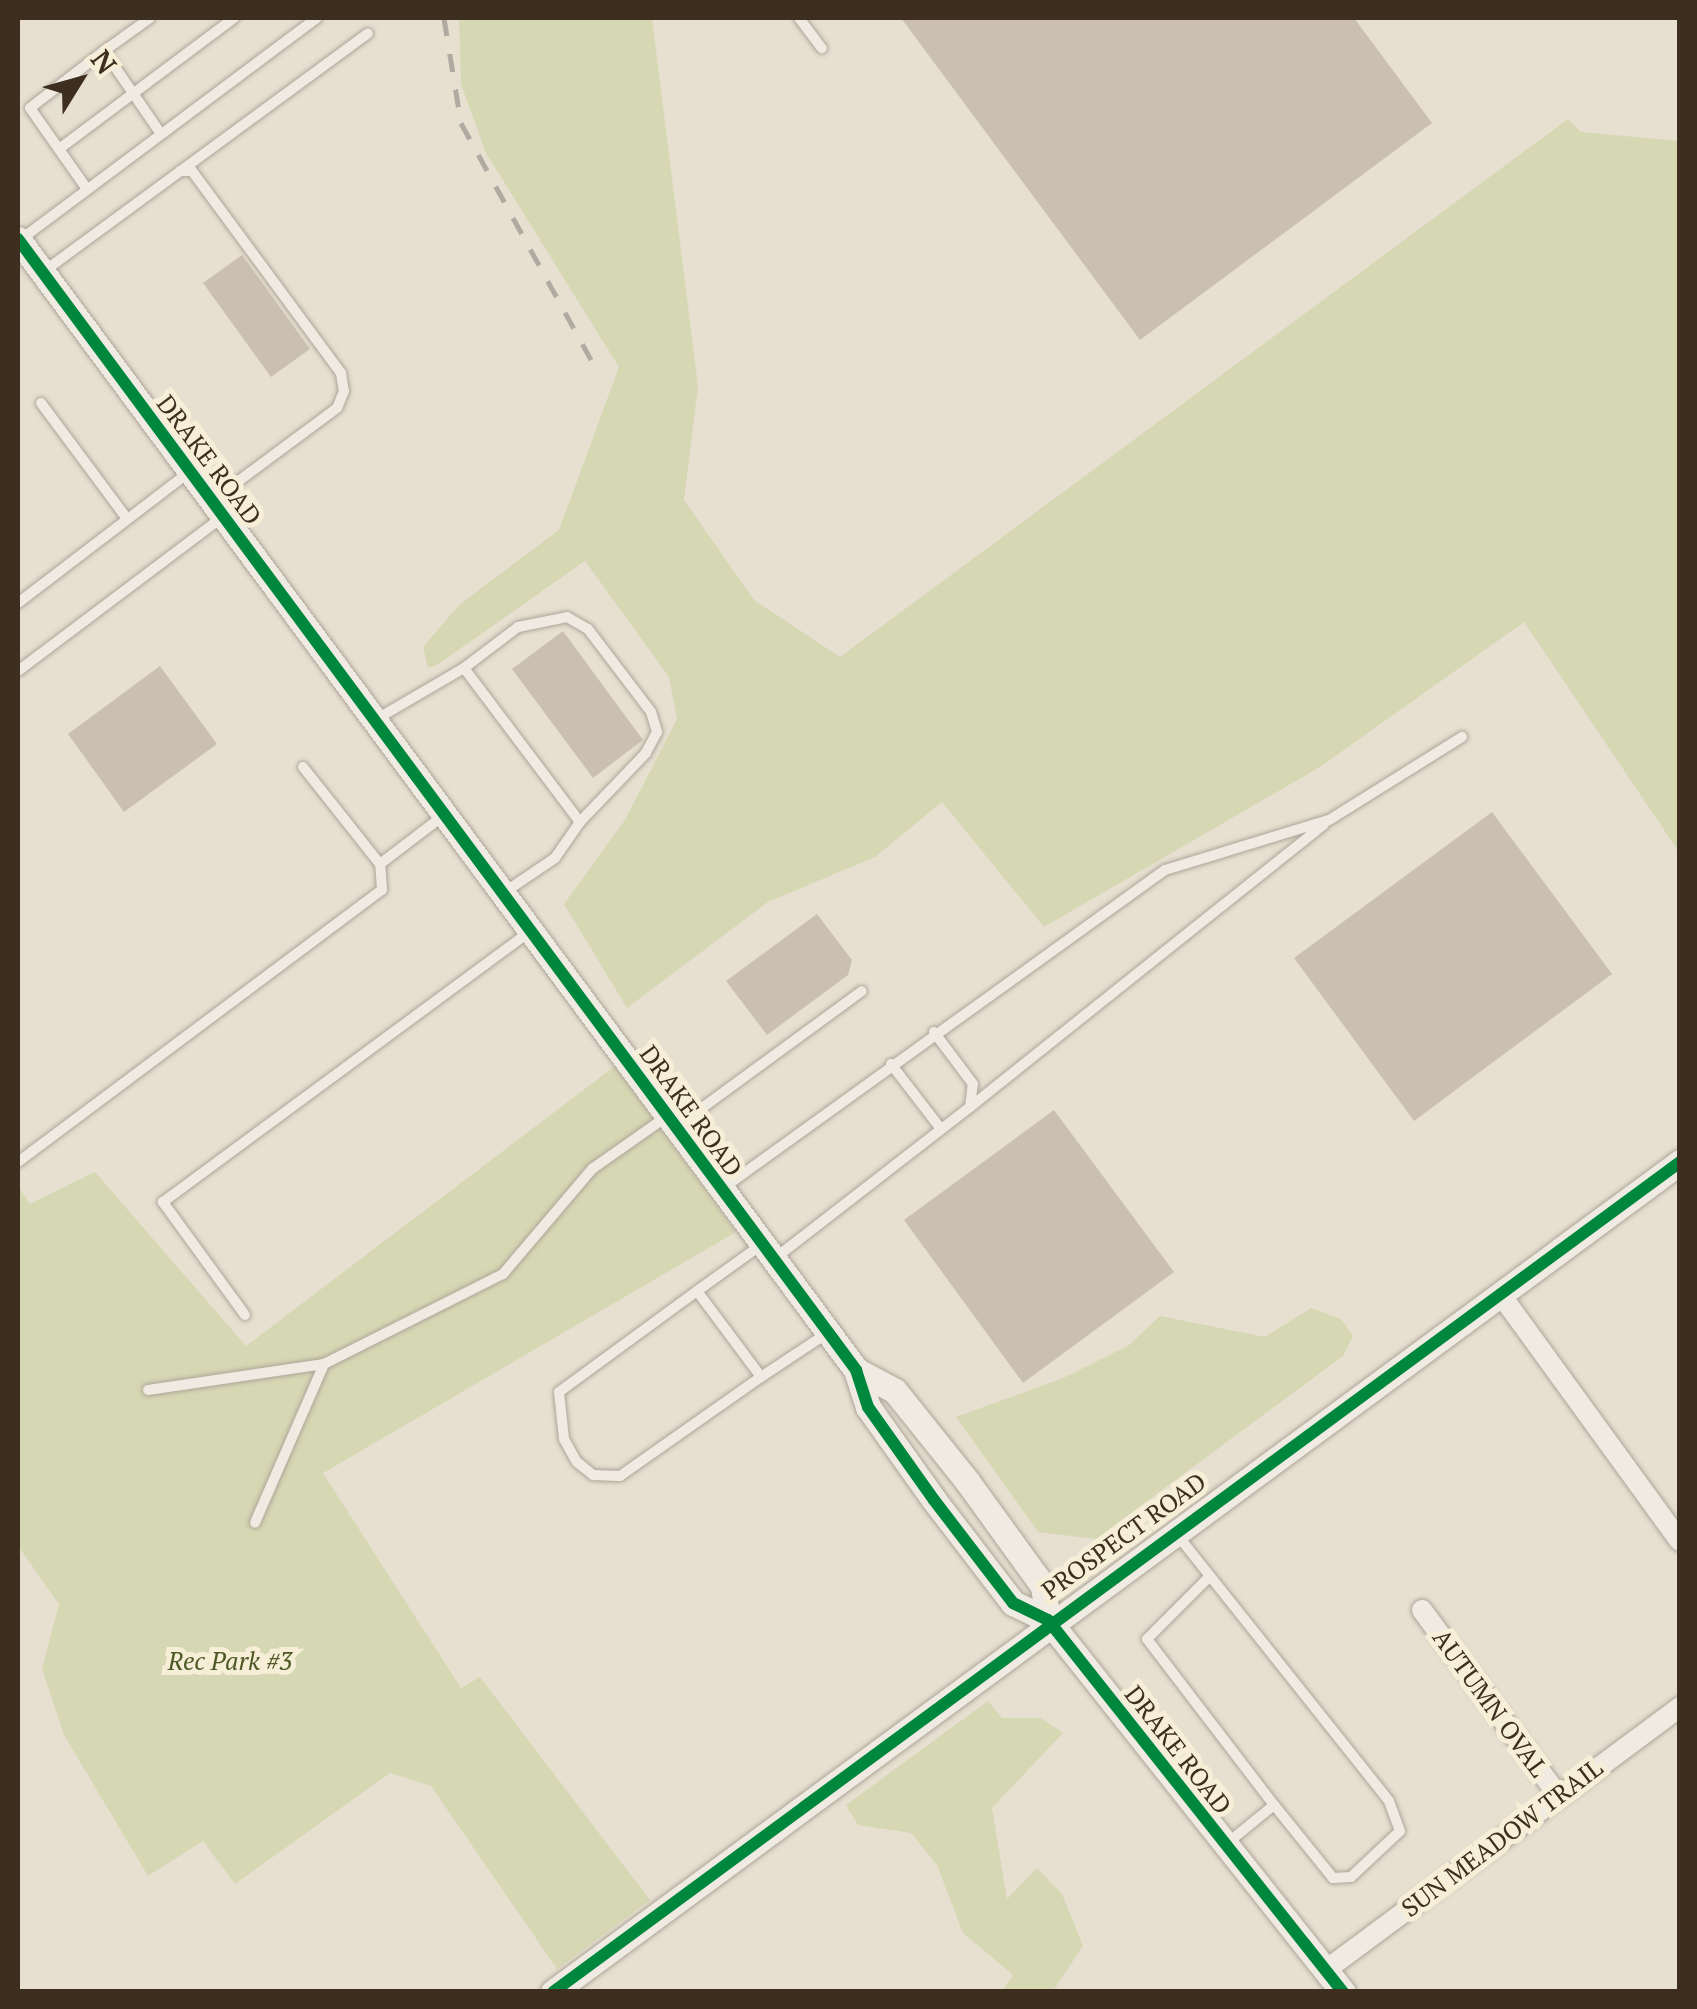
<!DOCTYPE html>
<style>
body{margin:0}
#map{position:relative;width:1697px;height:2009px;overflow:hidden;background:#e7e0d1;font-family:"PT Serif",serif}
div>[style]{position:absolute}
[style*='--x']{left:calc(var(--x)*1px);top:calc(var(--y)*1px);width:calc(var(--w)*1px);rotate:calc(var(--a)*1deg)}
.green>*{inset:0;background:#d6d7b3}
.building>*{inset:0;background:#cbbfb2}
.roads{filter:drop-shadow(0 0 2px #ada599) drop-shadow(0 0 2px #ada599)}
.service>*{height:10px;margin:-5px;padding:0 5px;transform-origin:5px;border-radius:5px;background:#efebe3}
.minor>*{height:20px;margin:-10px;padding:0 10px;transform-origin:10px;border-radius:10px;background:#efebe3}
.tertiary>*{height:25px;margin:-12.5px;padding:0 12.5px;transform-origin:12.5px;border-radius:12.5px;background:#efebe3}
.rail>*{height:5px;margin-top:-2.5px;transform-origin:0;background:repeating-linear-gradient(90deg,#afaaa2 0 18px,transparent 0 36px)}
.cycleway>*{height:12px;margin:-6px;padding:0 6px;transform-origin:6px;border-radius:6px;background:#00873e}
span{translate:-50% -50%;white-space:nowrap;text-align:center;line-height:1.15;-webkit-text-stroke:10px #f7eed8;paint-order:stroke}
.street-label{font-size:25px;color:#3d2e20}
.park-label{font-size:25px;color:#4d5a26;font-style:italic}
.frame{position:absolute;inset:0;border:20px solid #3d2e20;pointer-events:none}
.north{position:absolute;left:30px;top:30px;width:100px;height:100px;-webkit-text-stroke:8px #f7eed8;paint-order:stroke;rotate:53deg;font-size:28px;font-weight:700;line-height:40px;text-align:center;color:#3d2e20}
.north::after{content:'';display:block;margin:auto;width:35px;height:45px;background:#3d2e20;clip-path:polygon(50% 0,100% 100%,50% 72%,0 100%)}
</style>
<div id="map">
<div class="green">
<div style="clip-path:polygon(459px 18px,652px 18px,698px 386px,684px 500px,754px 600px,840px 657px,1568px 119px,1581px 132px,1679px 141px,1679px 852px,1524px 622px,1320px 767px,1044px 927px,942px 802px,875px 857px,768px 902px,627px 1008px,564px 904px,625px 820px,677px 719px,669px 677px,585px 561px,437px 665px,428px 668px,423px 647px,459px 605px,559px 530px,619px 367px,486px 153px,461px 84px)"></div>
<div style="clip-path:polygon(615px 1066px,736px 1232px,323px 1473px,461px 1688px,480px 1677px,650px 1900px,557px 1969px,431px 1786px,390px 1773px,235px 1884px,203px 1841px,148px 1876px,64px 1735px,42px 1669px,59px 1604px,18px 1546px,18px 1186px,30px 1204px,95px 1172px,246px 1346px)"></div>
<div style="clip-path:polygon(1311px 1308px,1341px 1319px,1353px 1336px,1343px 1356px,1096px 1539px,1038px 1532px,956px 1417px,1063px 1378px,1129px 1345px,1160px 1316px,1265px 1337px)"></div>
<div style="clip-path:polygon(988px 1701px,1002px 1718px,1041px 1718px,1063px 1733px,992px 1808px,1007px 1899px,1037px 1868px,1062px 1894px,1083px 1946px,1053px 1991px,1002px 1991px,1013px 1975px,963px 1933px,937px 1865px,911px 1833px,858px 1825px,846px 1805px)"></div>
</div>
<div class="building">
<div style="clip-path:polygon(901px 18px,1354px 18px,1432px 123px,1140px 340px)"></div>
<div style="clip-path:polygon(242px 255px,310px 349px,271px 377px,203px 283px)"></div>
<div style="clip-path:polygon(563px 631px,643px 740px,593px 778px,512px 669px)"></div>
<div style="clip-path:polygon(160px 666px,217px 744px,124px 812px,68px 734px)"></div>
<div style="clip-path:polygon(1492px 812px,1612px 974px,1414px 1121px,1294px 958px)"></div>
<div style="clip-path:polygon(817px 914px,852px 960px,848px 975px,767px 1035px,726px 981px)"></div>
<div style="clip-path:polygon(1054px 1110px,1174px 1272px,1023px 1383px,904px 1220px)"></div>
</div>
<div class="roads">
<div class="service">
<div style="--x:150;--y:18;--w:57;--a:144.3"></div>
<div style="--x:104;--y:51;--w:101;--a:55.5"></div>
<div style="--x:799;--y:18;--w:38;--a:53"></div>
<div style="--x:59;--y:149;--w:219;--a:-36.8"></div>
<div style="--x:180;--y:171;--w:12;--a:0"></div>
<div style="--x:192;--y:171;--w:251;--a:53.6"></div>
<div style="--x:341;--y:373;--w:18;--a:81"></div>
<div style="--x:344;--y:391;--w:18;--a:112"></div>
<div style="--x:337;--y:408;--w:154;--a:143.4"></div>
<div style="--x:87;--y:189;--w:99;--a:-125.1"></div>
<div style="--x:30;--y:108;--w:93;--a:-37.6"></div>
<div style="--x:20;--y:240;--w:371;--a:-36.8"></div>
<div style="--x:43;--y:272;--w:403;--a:-36.3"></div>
<div style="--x:41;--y:403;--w:144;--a:53.4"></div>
<div style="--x:18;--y:603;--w:214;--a:-37.4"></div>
<div style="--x:464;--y:668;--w:68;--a:-37.2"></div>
<div style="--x:518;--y:627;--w:50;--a:-11.5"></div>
<div style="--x:567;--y:617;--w:24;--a:30"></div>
<div style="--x:588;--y:629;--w:104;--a:52.8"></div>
<div style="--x:651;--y:712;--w:21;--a:73"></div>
<div style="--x:657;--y:732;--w:24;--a:118"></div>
<div style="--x:646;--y:753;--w:98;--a:133.8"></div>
<div style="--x:18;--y:671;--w:256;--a:-37"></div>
<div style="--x:375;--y:720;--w:103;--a:-30.3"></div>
<div style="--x:464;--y:668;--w:193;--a:53"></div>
<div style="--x:580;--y:822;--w:44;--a:124.8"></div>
<div style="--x:555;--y:858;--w:64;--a:145.8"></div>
<div style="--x:303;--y:767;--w:124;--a:51.6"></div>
<div style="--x:891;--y:1064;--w:82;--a:52.4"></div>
<div style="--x:970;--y:1107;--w:453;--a:-38.6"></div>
<div style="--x:676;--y:1127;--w:230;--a:-36.2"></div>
<div style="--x:18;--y:1162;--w:454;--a:-36.8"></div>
<div style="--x:382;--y:890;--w:26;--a:-94"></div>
<div style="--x:380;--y:864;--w:79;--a:-37.3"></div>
<div style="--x:722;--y:1189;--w:546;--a:-35.76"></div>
<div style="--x:1165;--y:870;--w:171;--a:-17"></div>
<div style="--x:1329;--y:820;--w:157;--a:-32"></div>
<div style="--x:761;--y:1245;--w:79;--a:144.3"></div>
<div style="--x:697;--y:1291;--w:107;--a:53.3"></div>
<div style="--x:761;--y:1377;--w:78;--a:-33.5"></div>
<div style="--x:774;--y:1259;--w:248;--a:-37.8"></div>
<div style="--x:970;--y:1107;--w:23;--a:-83"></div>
<div style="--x:973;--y:1084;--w:65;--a:-126.9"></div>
<div style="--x:697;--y:1291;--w:171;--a:143.8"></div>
<div style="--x:559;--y:1392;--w:47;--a:83.9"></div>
<div style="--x:564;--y:1439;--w:26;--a:61"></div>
<div style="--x:577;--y:1462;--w:21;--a:39"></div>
<div style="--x:593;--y:1475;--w:27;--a:2"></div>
<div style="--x:620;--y:1476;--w:172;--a:-35.1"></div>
<div style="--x:245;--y:1315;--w:140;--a:-126"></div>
<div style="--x:163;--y:1202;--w:455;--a:-36.4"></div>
<div style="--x:324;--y:1364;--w:200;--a:-26.7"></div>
<div style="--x:503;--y:1274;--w:138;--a:-49.7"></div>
<div style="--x:592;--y:1169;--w:90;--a:-35.1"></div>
<div style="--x:148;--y:1390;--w:178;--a:-8.4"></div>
<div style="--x:324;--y:1364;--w:173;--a:113.5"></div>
<div style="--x:1175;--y:1532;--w:344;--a:51.5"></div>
<div style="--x:1389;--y:1801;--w:32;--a:70"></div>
<div style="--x:1400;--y:1831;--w:67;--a:136.8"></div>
<div style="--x:1351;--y:1877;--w:18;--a:177"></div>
<div style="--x:1333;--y:1878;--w:94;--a:-128.9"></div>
<div style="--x:1274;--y:1805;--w:63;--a:140.8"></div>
<div style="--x:1210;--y:1576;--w:89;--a:135"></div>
<div style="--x:1147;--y:1639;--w:209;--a:52.6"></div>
</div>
<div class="minor">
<div style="--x:1501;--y:1295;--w:304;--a:54"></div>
<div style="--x:1422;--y:1610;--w:230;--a:53.7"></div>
<div style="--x:1326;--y:1970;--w:441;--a:-36.6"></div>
</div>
<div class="tertiary">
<div style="--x:18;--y:239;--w:1408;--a:53.46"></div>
<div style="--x:856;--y:1370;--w:39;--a:72"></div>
<div style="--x:868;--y:1407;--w:114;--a:54.6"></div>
<div style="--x:934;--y:1500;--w:130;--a:52.5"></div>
<div style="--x:1013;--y:1603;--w:39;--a:26"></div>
<div style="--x:1048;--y:1620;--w:475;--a:51.6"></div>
<div style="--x:856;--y:1370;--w:44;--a:28.3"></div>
<div style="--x:895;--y:1391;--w:115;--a:51.3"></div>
<div style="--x:967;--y:1481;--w:130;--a:54.1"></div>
<div style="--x:1043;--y:1586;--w:34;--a:82"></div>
<div style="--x:553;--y:1992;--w:1400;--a:-36.37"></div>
</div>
</div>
<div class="rail">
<div style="--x:444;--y:18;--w:106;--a:80.8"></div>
<div style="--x:461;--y:123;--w:278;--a:61.2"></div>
</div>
<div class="cycleway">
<div style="--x:18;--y:239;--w:1408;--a:53.46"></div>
<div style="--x:856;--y:1370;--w:39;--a:72"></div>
<div style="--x:868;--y:1407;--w:114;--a:54.6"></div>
<div style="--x:934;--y:1500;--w:130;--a:52.5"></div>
<div style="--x:1013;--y:1603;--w:39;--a:26"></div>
<div style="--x:1048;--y:1620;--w:475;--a:51.6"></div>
<div style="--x:553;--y:1992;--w:1400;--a:-36.37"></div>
</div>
<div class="street-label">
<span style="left:209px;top:460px;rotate:53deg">DRAKE ROAD</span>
<span style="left:691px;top:1111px;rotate:54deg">DRAKE ROAD</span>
<span style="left:1124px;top:1536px;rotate:-36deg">PROSPECT ROAD</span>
<span style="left:1490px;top:1703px;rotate:54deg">AUTUMN OVAL</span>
<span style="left:1178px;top:1750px;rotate:52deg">DRAKE ROAD</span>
<span style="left:1502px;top:1838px;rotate:-37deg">SUN MEADOW TRAIL</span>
</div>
<div class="park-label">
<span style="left:230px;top:1661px">Rec Park #3</span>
</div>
<div class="frame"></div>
<div class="north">N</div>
</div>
